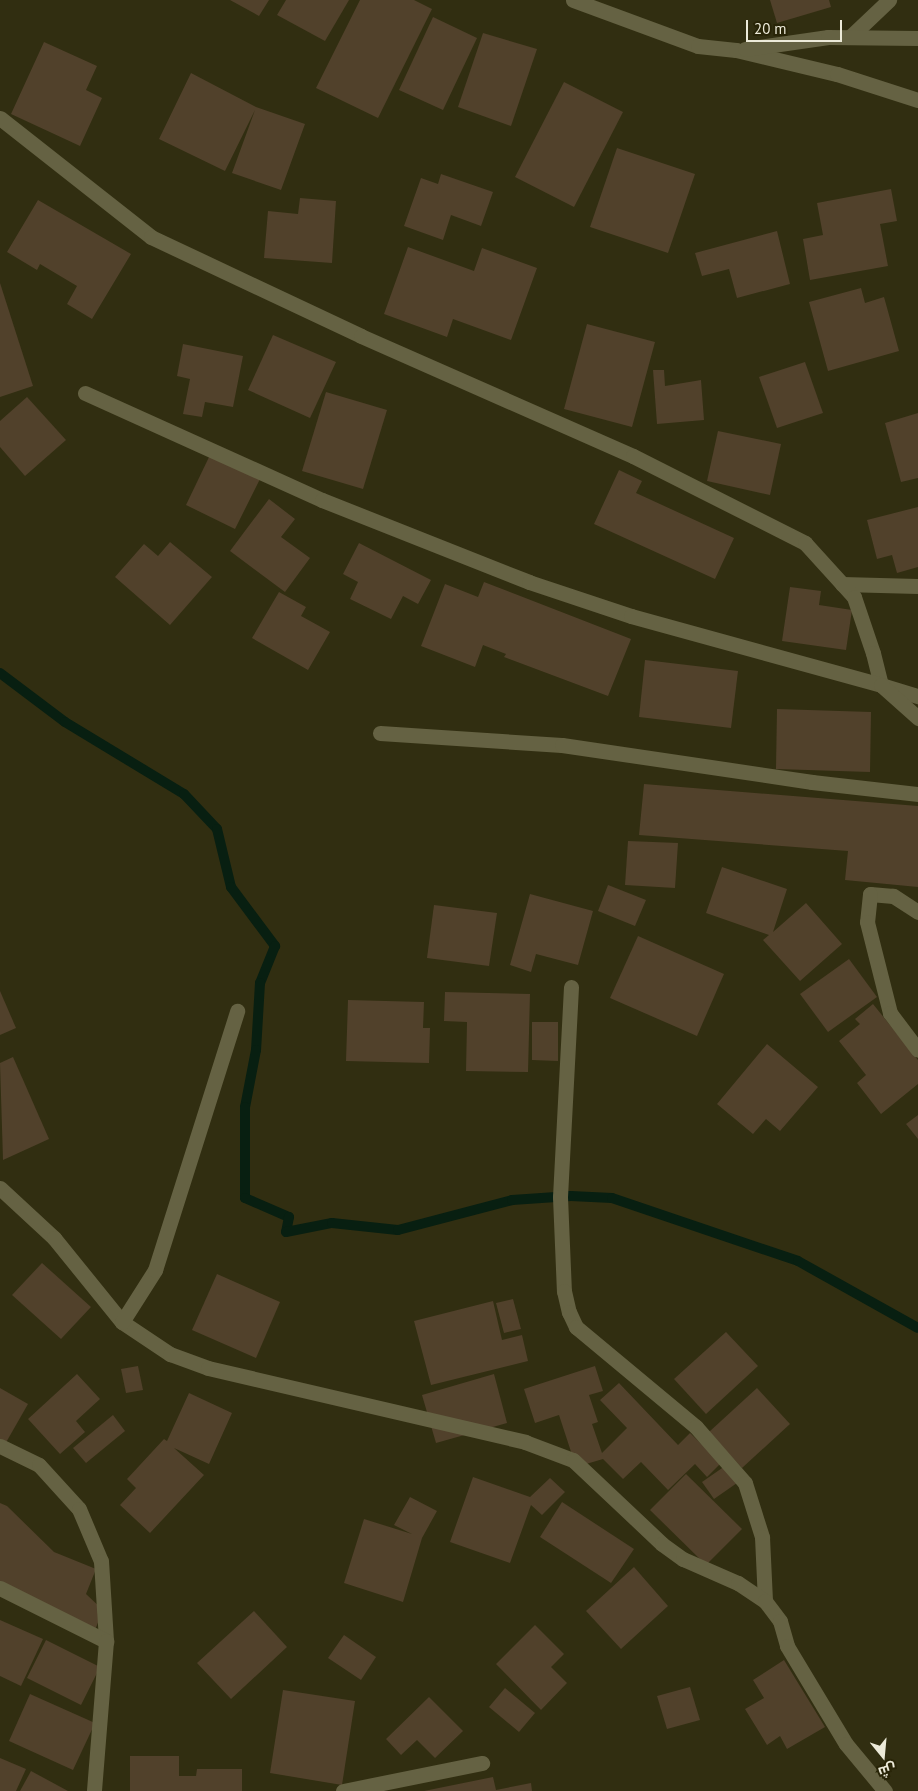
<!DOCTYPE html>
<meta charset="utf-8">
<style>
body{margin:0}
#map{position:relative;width:918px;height:1791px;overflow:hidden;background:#312e11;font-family:"PT Sans",Cairo,sans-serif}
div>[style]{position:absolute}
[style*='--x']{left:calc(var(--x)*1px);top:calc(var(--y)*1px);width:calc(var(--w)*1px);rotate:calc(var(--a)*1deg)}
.stream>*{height:10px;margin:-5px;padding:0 5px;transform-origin:5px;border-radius:5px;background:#081f11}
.building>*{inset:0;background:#51412b}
.service>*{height:15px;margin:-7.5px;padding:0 7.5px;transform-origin:7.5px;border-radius:7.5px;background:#656243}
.minor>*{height:15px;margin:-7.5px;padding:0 7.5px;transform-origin:7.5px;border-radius:7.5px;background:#656243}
span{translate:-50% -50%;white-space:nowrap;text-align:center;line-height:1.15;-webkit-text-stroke:4.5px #282407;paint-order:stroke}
.north{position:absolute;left:858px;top:1731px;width:50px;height:50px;-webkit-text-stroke:4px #282407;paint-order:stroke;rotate:163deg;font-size:14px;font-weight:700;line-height:20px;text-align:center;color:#ecead9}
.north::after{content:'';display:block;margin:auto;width:18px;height:22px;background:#ecead9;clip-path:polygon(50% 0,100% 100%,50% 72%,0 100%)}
.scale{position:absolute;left:746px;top:20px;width:96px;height:22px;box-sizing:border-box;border:2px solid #ecead9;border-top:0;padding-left:6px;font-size:15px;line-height:18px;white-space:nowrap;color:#ecead9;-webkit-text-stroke:4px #282407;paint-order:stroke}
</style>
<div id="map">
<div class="stream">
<div style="--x:0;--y:673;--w:81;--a:37"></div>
<div style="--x:65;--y:722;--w:139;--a:31.2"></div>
<div style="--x:184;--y:794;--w:48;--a:46.7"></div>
<div style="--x:217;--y:829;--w:60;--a:76.4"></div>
<div style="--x:231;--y:887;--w:74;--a:53.3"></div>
<div style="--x:275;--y:946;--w:40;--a:112"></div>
<div style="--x:260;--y:983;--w:67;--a:93.4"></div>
<div style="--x:256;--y:1050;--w:58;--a:100.9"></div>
<div style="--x:245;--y:1107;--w:91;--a:90"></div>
<div style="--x:245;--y:1198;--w:48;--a:23.4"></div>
<div style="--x:289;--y:1217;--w:15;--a:101"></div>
<div style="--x:286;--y:1232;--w:47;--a:-11.1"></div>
<div style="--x:332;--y:1223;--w:66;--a:6.1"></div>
<div style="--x:398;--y:1230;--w:118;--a:-14.7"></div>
<div style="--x:512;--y:1200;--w:59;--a:-3.9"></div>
<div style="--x:571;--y:1196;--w:41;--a:2.8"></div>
<div style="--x:612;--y:1198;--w:196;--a:18.7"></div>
<div style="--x:798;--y:1261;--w:137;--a:29.2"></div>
</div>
<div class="building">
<div style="clip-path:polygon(230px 0,269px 0,259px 16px)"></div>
<div style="clip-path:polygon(286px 0,349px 0,325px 41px,277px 15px)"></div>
<div style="clip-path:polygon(360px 0,414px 0,432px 9px,378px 118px,316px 88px)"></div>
<div style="clip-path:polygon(770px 0,829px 0,831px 7px,777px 23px)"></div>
<div style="clip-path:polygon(433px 17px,477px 38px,443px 110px,399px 90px)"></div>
<div style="clip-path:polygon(483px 33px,537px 49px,511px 126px,458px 107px)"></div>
<div style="clip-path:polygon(44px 42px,97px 66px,86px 90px,102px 98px,80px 146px,11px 114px)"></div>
<div style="clip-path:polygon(191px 73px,256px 107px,305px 124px,281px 190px,232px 173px,255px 110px,225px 171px,159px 139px)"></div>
<div style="clip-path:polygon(564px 82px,623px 112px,574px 207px,515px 177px)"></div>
<div style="clip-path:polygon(617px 148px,695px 174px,668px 253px,590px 227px)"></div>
<div style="clip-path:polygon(441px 174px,493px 192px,481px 226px,451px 215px,443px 240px,404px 226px,421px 178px,438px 184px)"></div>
<div style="clip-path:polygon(891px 189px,897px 221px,880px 224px,888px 266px,810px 280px,803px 239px,823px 235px,817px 203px)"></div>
<div style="clip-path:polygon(300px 198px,336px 201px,332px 263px,264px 258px,268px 211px,298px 214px)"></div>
<div style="clip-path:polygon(38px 200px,131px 254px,92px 319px,67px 304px,77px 286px,40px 264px,37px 270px,7px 252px)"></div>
<div style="clip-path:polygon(777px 231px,790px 284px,737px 298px,729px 269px,702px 276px,695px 253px)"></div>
<div style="clip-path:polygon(408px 247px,474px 271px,482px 248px,537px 268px,511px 340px,453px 319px,447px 337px,384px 314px)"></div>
<div style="clip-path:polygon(0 283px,33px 386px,0 397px)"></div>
<div style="clip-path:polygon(861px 288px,865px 303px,884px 297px,899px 351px,828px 371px,809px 302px)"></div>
<div style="clip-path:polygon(587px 324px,655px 342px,632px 427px,564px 409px)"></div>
<div style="clip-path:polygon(273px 335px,336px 362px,310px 418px,248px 390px)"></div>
<div style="clip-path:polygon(183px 344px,243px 356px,233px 407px,205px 402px,202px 417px,183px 414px,190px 379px,177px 376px)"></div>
<div style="clip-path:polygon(805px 362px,823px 413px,777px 428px,759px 377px)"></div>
<div style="clip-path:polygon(653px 370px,664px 370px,665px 386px,701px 380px,704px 420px,657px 424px)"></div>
<div style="clip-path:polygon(326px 392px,387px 410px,363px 489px,302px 471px)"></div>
<div style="clip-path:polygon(27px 397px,66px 440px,25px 476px,0 447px,0 421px)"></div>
<div style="clip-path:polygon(918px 413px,918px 478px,901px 482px,885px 423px)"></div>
<div style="clip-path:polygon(718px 431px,781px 444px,770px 495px,707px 481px)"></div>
<div style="clip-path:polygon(210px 455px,260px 479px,235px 529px,186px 505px)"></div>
<div style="clip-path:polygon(619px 470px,642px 481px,636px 493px,734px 538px,715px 579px,594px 524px)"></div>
<div style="clip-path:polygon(269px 499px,295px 519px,281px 537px,310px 558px,285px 592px,230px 551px)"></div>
<div style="clip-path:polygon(918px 507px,918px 567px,897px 573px,892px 555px,877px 559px,867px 520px)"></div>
<div style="clip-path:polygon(170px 542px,212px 577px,170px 625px,115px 577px,144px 544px,158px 556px)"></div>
<div style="clip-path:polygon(359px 543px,431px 580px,418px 604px,403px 596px,391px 619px,350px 599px,358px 582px,343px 574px)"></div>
<div style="clip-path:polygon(484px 582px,631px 639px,608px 696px,504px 657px,506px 654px,483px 645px,475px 667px,421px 646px,445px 584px,478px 597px)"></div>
<div style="clip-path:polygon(790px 587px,821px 591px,819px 605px,852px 610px,846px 650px,782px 641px)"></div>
<div style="clip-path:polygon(279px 592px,306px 607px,301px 616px,330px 632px,308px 670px,252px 638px)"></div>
<div style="clip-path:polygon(645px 660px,738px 671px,731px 728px,639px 717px)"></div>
<div style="clip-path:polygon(777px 709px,871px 712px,870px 772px,776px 769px)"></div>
<div style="clip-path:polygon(644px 784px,918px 806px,918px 887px,845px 880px,848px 851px,639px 835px)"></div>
<div style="clip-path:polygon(628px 841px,678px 843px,675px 888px,625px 885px)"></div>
<div style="clip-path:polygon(722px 867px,787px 889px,773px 932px,806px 903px,842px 944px,800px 981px,763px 940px,769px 935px,706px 913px)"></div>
<div style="clip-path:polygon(608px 885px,646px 900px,635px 926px,598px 911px)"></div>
<div style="clip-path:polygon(530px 894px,593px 911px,578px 965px,536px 954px,531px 972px,510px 965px)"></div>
<div style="clip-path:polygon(434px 905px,497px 913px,489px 966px,427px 958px)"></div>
<div style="clip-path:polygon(638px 936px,724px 974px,697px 1036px,610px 998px)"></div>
<div style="clip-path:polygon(849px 959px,877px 997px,828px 1032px,800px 994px)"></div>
<div style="clip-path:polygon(0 991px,16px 1028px,0 1035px)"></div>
<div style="clip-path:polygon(445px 992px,530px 994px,528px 1072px,466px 1071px,467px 1022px,444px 1021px)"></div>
<div style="clip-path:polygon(348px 1000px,424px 1002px,423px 1028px,430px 1028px,429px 1063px,346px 1061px)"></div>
<div style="clip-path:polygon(873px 1004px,918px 1060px,918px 1084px,881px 1114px,857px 1083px,866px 1075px,839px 1041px,860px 1024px,855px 1019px)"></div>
<div style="clip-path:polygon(532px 1022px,558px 1022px,558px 1061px,532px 1060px)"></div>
<div style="clip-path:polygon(767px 1044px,818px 1087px,780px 1131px,766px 1119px,753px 1134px,717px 1104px)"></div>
<div style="clip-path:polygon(13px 1057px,49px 1139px,3px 1160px,0 1063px)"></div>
<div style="clip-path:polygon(918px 1115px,918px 1139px,906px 1124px)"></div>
<div style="clip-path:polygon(42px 1263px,91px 1307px,61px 1339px,12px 1295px)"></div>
<div style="clip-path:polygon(217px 1274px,280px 1302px,256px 1358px,192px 1330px)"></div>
<div style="clip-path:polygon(513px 1299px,521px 1329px,504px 1333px,496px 1303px)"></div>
<div style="clip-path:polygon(493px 1301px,502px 1340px,522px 1335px,528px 1361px,431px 1385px,414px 1321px)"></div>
<div style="clip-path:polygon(726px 1332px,758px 1366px,706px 1414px,674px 1379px)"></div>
<div style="clip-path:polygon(138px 1366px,143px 1390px,126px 1393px,121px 1369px)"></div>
<div style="clip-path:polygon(595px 1366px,603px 1391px,589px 1395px,598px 1422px,592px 1424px,602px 1453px,627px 1428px,600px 1400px,619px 1383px,678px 1445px,690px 1433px,721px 1463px,707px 1477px,695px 1464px,668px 1490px,641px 1462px,623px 1479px,603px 1459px,576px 1467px,559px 1415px,535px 1423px,524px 1389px)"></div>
<div style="clip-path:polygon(77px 1374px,100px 1399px,76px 1421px,85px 1432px,60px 1454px,28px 1419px)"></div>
<div style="clip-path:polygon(494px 1374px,507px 1423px,436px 1443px,422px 1395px)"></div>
<div style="clip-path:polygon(0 1388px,28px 1404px,4px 1446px,0 1444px)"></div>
<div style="clip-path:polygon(757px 1388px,790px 1424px,742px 1468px,709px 1432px)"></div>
<div style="clip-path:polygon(189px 1393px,232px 1413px,209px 1464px,174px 1448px,204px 1475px,150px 1533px,120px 1505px,136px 1488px,127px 1479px,164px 1439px,167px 1441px)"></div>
<div style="clip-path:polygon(113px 1415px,125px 1431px,86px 1463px,73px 1448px)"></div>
<div style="clip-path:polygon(725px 1466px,737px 1483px,714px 1499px,702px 1482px)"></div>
<div style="clip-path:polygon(686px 1474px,742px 1529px,706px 1565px,650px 1510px)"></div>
<div style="clip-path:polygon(473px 1477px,530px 1497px,550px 1478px,565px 1492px,542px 1515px,531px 1505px,510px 1563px,450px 1542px)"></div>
<div style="clip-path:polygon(410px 1497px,437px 1511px,422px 1538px,403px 1602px,344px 1583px,364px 1519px,412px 1534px,394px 1525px)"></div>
<div style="clip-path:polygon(562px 1502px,634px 1549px,611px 1583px,540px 1537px)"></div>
<div style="clip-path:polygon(0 1503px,7px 1506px,54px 1552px,96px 1569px,86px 1594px,103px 1610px,95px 1630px,0 1588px)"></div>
<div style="clip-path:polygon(634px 1567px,668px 1606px,621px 1649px,586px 1611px)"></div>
<div style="clip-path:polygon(254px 1611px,287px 1647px,231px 1699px,197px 1663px)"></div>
<div style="clip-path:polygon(0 1620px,43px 1639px,21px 1686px,0 1676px)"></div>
<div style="clip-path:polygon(535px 1625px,564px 1654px,551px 1667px,567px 1683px,541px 1710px,496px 1664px)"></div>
<div style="clip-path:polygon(344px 1635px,376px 1657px,361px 1680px,328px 1658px)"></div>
<div style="clip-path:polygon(46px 1640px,100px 1667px,81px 1705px,27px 1678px)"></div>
<div style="clip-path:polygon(784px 1660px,825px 1727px,787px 1749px,780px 1736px,767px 1745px,745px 1709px,764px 1698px,753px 1680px)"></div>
<div style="clip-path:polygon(690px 1687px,700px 1720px,667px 1729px,657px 1696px)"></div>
<div style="clip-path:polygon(505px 1688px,535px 1713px,519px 1732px,489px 1707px)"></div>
<div style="clip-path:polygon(283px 1690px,355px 1701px,342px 1785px,270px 1773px)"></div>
<div style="clip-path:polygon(30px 1694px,95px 1723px,73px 1770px,9px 1741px)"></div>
<div style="clip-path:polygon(429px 1697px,463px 1731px,435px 1758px,417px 1740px,401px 1755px,386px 1739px)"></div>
<div style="clip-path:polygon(130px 1756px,179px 1756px,179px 1776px,196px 1776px,197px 1769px,242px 1769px,242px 1791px,130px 1791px)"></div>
<div style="clip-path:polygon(0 1758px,26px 1769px,16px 1791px,0 1791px)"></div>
<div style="clip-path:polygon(31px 1771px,68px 1791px,20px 1791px)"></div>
<div style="clip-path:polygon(493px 1777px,496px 1790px,531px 1783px,532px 1791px,424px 1791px)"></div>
</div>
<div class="service">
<div style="--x:842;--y:584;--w:76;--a:1.5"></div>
</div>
<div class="minor">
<div style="--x:573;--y:0;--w:133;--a:20.2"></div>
<div style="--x:698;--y:46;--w:38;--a:6"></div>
<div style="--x:736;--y:50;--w:104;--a:13.4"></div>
<div style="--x:837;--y:74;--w:85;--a:17.8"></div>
<div style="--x:850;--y:37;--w:54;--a:-43.5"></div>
<div style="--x:745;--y:49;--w:84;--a:-8.2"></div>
<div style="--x:828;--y:37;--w:90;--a:0.6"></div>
<div style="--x:0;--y:118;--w:192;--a:38.2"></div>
<div style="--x:151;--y:237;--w:232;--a:25.2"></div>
<div style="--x:361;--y:336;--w:297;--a:23.8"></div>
<div style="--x:633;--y:456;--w:193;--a:26.8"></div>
<div style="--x:805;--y:543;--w:73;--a:47.8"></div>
<div style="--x:854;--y:597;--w:59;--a:71.3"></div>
<div style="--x:873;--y:653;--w:33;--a:76"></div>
<div style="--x:881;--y:685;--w:39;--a:17"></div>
<div style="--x:85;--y:393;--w:260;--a:24.3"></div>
<div style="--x:322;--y:500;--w:223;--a:21.6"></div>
<div style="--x:529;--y:582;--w:108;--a:18.4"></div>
<div style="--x:631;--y:616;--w:259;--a:15.4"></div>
<div style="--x:881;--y:685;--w:50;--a:41.7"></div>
<div style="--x:380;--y:733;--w:182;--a:3.8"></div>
<div style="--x:562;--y:745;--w:253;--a:8.4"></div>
<div style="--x:812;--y:782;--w:107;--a:6.5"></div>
<div style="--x:918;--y:912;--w:30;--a:-147"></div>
<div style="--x:893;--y:896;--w:23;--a:-175"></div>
<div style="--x:870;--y:894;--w:28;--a:96"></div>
<div style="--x:867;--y:922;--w:94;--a:75.8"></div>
<div style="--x:890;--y:1013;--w:46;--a:52.9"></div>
<div style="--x:571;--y:987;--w:210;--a:93"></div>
<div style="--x:560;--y:1197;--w:94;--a:87.6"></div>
<div style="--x:564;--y:1291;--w:22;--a:77"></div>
<div style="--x:569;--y:1312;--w:17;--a:65"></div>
<div style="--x:576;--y:1327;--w:156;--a:39.8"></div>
<div style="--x:696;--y:1427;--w:74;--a:48.8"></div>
<div style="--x:745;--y:1483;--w:57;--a:72.5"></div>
<div style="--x:762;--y:1537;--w:64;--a:87.3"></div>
<div style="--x:0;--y:1188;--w:74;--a:42.8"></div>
<div style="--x:54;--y:1238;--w:108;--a:51"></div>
<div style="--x:122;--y:1322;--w:58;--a:33.7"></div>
<div style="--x:170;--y:1354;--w:40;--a:20.2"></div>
<div style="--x:208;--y:1368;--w:326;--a:13.1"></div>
<div style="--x:525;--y:1442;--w:51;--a:20.6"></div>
<div style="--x:573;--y:1460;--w:122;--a:43.3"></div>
<div style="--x:662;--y:1544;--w:26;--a:36"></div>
<div style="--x:683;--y:1559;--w:60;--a:23.6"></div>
<div style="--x:738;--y:1583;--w:32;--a:34"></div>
<div style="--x:765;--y:1601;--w:25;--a:53"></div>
<div style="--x:780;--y:1621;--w:26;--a:74"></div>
<div style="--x:787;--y:1646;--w:114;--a:59"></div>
<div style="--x:846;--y:1744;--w:61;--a:50.3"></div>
<div style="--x:122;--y:1322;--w:62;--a:-57.6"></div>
<div style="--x:155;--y:1270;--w:272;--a:-72.4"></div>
<div style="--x:0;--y:1446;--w:43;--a:26"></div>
<div style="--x:39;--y:1465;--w:59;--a:47.7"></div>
<div style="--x:79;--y:1509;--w:56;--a:67.1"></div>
<div style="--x:101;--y:1561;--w:80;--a:86.4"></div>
<div style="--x:0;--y:1588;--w:119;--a:26.6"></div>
<div style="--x:106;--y:1641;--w:150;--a:94.6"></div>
<div style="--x:343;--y:1791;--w:142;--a:-11.4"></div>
</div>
<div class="north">ش</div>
<div class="scale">20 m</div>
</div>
